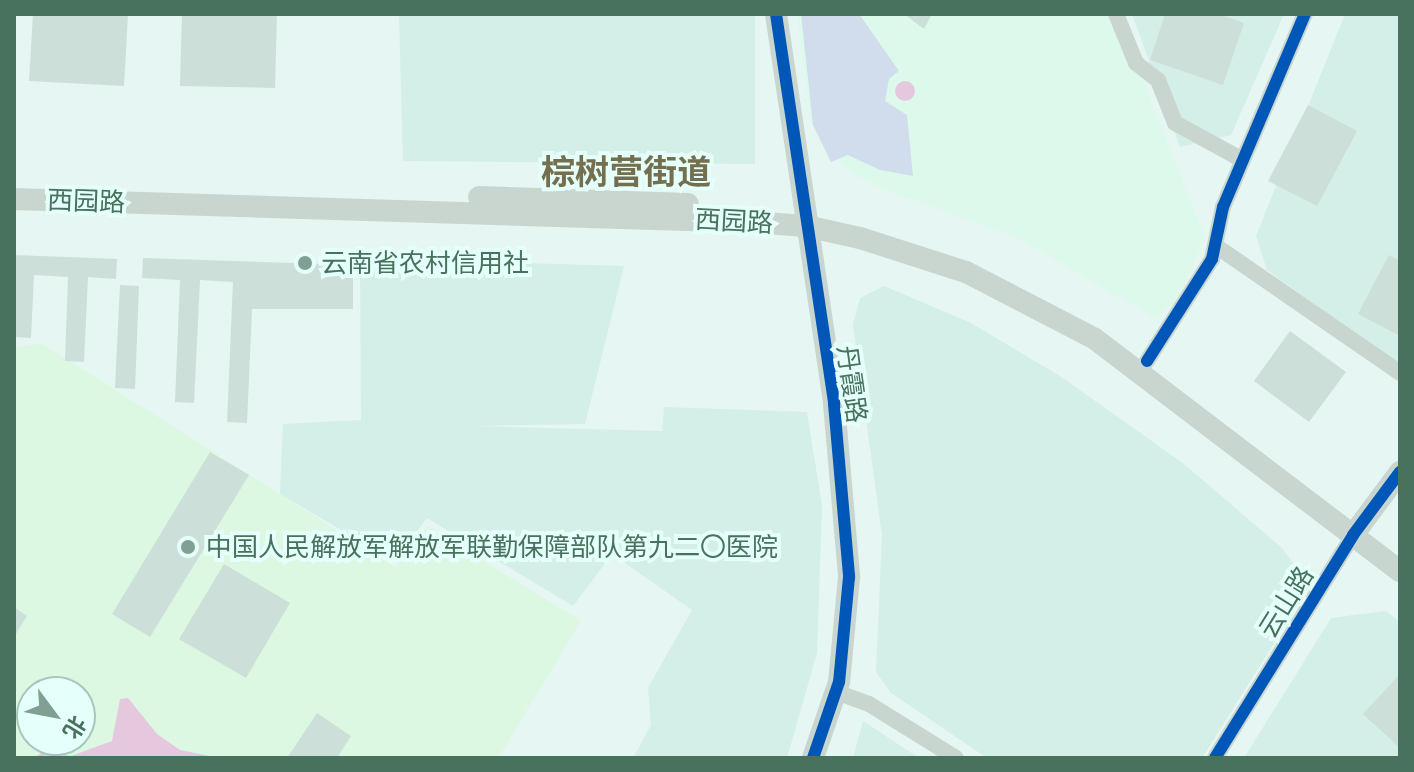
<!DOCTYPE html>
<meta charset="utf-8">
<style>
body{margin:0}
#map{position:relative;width:1414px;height:772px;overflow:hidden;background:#e6f6f2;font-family:"Archivo Narrow","Noto Sans SC",sans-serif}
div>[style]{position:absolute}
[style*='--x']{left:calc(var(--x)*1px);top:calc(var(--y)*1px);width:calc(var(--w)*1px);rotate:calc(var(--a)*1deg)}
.residential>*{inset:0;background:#d3efe7}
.commercial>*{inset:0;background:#dcf9ec}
.medical>*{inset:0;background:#dcf8e2}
.green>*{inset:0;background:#d1dded}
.water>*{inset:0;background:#e5c8de}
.round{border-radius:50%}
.building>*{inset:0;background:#ccdfd8}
.street>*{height:16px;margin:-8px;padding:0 8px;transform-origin:8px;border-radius:8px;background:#c9d6d0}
.secondary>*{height:22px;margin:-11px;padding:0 11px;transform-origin:11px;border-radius:11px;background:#c9d6d0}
.cycleway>*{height:12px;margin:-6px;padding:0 6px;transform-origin:6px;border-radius:6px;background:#0057b8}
.dots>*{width:22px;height:22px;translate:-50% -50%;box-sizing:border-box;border:4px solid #e5fffa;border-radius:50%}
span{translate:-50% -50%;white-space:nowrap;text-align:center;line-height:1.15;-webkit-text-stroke:8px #e5fffa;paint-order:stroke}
.street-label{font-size:26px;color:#48725e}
.poi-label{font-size:26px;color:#48725e}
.left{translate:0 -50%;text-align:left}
.district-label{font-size:34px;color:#746f4e;font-weight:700}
.frame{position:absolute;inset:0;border:16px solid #48725e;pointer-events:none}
.north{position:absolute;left:16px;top:676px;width:80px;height:80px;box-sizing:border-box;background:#e5fffa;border:2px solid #a6c7bc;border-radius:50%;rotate:122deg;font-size:22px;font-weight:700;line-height:32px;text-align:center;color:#48725e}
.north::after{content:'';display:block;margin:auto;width:28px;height:36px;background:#7fa092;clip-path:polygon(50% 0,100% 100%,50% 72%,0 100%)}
</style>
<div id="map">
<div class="residential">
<div style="clip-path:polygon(399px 14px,755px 14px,755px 164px,403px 161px)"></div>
<div style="clip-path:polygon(1132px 14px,1284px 14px,1231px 135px,1180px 147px)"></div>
<div style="clip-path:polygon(1345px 14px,1400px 14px,1400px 366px,1267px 270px,1256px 236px)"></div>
<div style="clip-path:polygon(360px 258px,624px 266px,585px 424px,472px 426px,662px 431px,664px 407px,807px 412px,822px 506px,817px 653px,787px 758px,633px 758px,651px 725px,648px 688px,692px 610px,612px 554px,573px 606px,427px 518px,394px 561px,280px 494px,283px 424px,361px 420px)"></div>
<div style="clip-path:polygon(884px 286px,971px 323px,1060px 376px,1184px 464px,1282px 548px,1300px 572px,1303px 597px,1202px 758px,987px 758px,891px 693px,876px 672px,882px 535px,853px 325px,860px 298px)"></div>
<div style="clip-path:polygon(1386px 611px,1400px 622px,1400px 758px,1244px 758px,1331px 618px)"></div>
<div style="clip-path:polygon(863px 721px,919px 758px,853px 758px)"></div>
</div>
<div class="commercial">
<div style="clip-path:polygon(797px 14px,1117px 14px,1205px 239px,1175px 302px,1155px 318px,1016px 237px,878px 187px,850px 172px,829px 152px,811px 121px)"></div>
</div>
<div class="medical">
<div style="clip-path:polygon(evenodd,41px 343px,395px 567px,427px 526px,581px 621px,498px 758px,14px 758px,14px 348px,41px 343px,32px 692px,80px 692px,80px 740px,32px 740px,32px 692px)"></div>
</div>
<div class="green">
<div style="clip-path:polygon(801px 14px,859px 14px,899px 71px,889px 79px,885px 101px,907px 115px,913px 176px,880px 170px,848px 155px,831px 162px,813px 125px)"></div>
</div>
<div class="water">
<div class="round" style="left:895px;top:81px;width:20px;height:20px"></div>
<div style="clip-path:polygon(128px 698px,157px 734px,180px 750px,220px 758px,34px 758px,45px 750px,71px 756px,112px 741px,120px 699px)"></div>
</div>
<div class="building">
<div style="clip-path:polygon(33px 14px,128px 14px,124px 86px,29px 81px)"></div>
<div style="clip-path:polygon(182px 14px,277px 14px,275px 88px,180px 86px)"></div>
<div style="clip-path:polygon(904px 14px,932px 14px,924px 29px)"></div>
<div style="clip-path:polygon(1165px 14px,1218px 14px,1244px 23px,1223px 85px,1150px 60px)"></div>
<div style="clip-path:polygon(1308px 105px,1357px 131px,1317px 206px,1268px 181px)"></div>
<div style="clip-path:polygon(14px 255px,117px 259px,116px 279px,88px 277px,84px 362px,65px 361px,68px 277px,34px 275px,31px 338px,14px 337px)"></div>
<div style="clip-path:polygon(1389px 255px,1400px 261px,1400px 336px,1358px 314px)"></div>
<div style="clip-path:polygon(143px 258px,353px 265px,353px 309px,252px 309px,247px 423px,227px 422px,233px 282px,200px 280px,194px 403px,175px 402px,180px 280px,142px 278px)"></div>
<div style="clip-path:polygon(120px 285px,139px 286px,135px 389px,115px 388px)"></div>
<div style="clip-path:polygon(1290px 331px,1346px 372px,1309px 422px,1254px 381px)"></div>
<div style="clip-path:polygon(210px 452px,249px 475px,150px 637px,112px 614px)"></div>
<div style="clip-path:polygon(224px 564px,290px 603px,246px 678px,179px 639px)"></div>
<div style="clip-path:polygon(14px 607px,27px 616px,14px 637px)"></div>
<div style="clip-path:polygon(1400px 674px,1400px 748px,1363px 714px)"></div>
<div style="clip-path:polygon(317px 713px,351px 736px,337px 758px,287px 758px)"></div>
</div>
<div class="street">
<div style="--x:1116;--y:14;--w:53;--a:67.8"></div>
<div style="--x:1136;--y:63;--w:28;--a:38"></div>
<div style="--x:1158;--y:80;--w:46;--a:68.4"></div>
<div style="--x:1175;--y:123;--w:77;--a:28.6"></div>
<div style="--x:1216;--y:246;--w:224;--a:34.6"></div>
<div style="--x:1147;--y:361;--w:121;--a:-57.5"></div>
<div style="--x:1212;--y:259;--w:53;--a:-78.1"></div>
<div style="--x:1223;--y:207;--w:210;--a:-67"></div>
<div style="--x:836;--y:692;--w:35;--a:20"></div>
<div style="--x:869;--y:704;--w:102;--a:31.8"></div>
<div style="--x:1215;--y:758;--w:262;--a:-58.2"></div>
</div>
<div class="secondary">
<div style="--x:776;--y:14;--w:394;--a:81.5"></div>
<div style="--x:834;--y:404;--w:174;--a:85"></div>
<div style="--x:849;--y:577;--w:105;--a:95.4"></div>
<div style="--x:839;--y:682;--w:80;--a:108.9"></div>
<div style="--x:479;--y:197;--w:209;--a:1.9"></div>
<div style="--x:14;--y:199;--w:738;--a:1.79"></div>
<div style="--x:752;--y:222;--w:54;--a:4.2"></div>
<div style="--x:806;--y:226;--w:55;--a:12.5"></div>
<div style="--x:860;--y:238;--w:111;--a:17.8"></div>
<div style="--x:966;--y:272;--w:145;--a:27.4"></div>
<div style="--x:1095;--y:339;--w:383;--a:37.3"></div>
<div style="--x:1353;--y:535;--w:79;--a:-53.3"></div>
</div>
<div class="cycleway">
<div style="--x:776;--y:14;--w:394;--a:81.5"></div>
<div style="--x:834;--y:404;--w:174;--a:85"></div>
<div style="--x:849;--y:577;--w:105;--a:95.4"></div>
<div style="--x:839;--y:682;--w:80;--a:108.9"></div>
<div style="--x:1147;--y:361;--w:121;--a:-57.5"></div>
<div style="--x:1212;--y:259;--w:53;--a:-78.1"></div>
<div style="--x:1223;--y:207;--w:210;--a:-67"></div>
<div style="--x:1215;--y:758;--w:262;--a:-58.2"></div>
<div style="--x:1353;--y:535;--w:79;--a:-53.3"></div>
</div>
<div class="dots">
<div style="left:305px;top:263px;background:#7fa092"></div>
<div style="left:188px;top:547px;background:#7fa092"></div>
</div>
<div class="street-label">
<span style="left:86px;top:201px;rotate:2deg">西园路</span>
<span style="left:734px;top:221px;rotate:3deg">西园路</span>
<span style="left:852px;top:384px;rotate:82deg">丹霞路</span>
<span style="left:1286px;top:602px;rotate:-58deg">云山路</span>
</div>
<div class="poi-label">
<span class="left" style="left:321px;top:263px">云南省农村信用社</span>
<span class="left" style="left:206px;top:547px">中国人民解放军解放军联勤保障部队第九二〇医院</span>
</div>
<div class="district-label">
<span style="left:626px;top:173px">棕树营街道</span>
</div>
<div class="frame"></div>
<div class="north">北</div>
</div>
